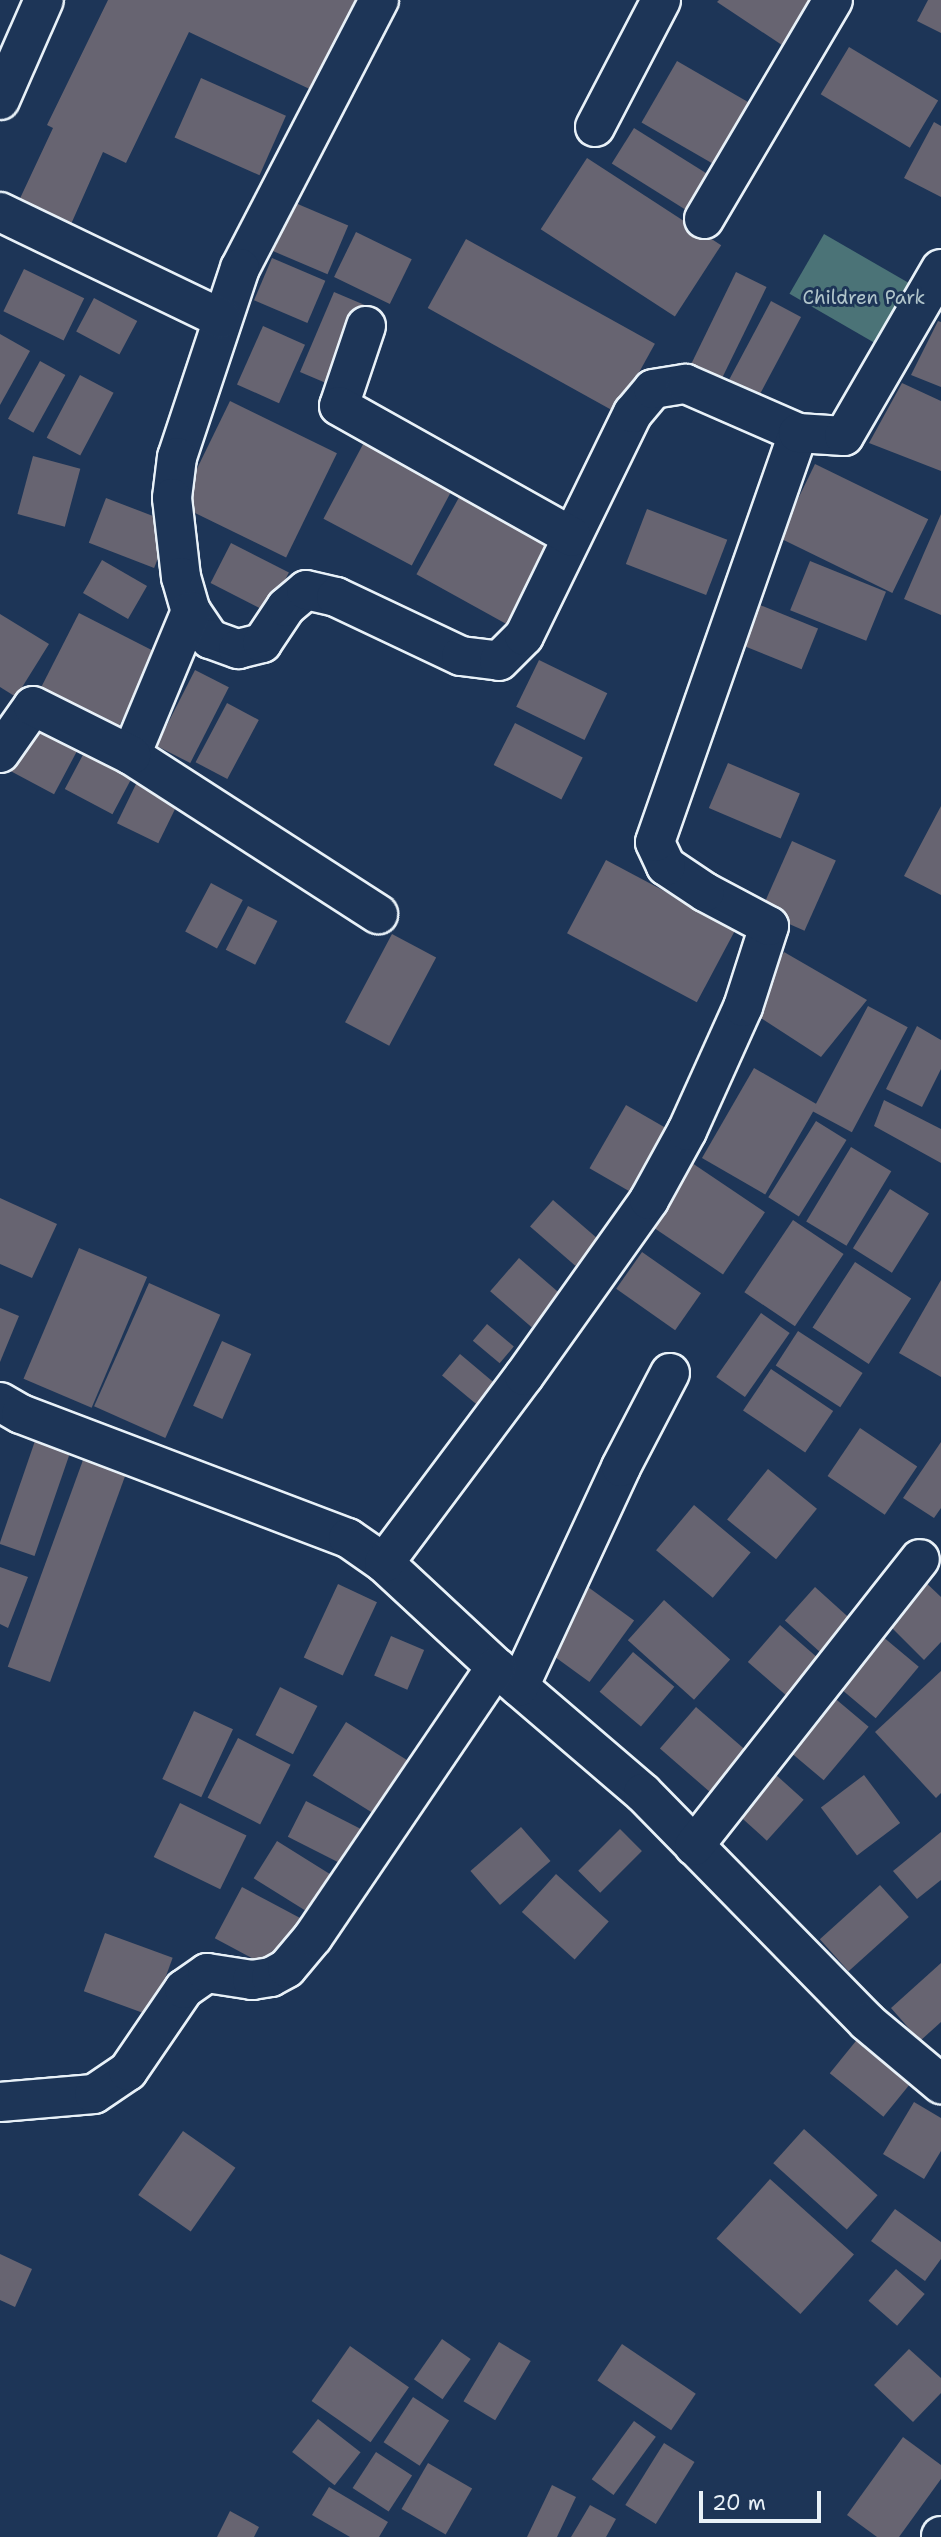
<!DOCTYPE html>
<style>
body{margin:0}
#map{position:relative;width:941px;height:2537px;overflow:hidden;background:#1d3557;font-family:"Shantell Sans",sans-serif}
div>[style]{position:absolute}
[style*='--x']{left:calc(var(--x)*1px);top:calc(var(--y)*1px);width:calc(var(--w)*1px);rotate:calc(var(--a)*1deg)}
.green>*{inset:0;background:#4b7377;transform-origin:0 0}
.building>*{inset:0;background:#676471;transform-origin:0 0}
.roads{filter:drop-shadow(2px 0 #e8f1f8) drop-shadow(-2px 0 #e8f1f8) drop-shadow(0 2px #e8f1f8) drop-shadow(0 -2px #e8f1f8)}
.minor>*{height:38px;margin:-19px;padding:0 19px;transform-origin:19px;border-radius:19px;background:#1d3557}
span{translate:-50% -50%;white-space:nowrap;text-align:center;line-height:1.15;-webkit-text-stroke:6px #1d3557;paint-order:stroke}
.park-label{font-size:19px;color:#b1c5cb}
.scale{position:absolute;left:699px;top:2491px;width:122px;height:32px;box-sizing:border-box;border:4px solid #e8f1f8;border-top:0;padding-left:9px;font-size:21px;line-height:24px;white-space:nowrap;color:#e8f1f8;-webkit-text-stroke:5px #1d3557;paint-order:stroke}
</style>
<div id="map">
<div class="green">
<i style="left:824px;top:234px;width:100px;height:69px;rotate:30deg"></i>
</div>
<div class="building">
<i style="clip-path:polygon(108px 0,362px 0,318px 93px,189px 32px,126px 163px,103px 152px,68px 231px,16px 207px,53px 128px,47px 125px)"></i>
<i style="clip-path:polygon(719px 0,829px 0,794px 53px,717px 2px)"></i>
<i style="clip-path:polygon(928px 0,941px 0,941px 33px,917px 21px)"></i>
<i style="left:849px;top:47px;width:104px;height:55px;rotate:31deg"></i>
<i style="left:677px;top:61px;width:99px;height:71px;rotate:30deg"></i>
<i style="left:201px;top:78px;width:93px;height:65px;rotate:24deg"></i>
<i style="clip-path:polygon(934px 122px,941px 126px,941px 197px,904px 178px)"></i>
<i style="left:634px;top:128px;width:105px;height:42px;rotate:32deg"></i>
<i style="left:587px;top:158px;width:160px;height:85px;rotate:33deg"></i>
<i style="left:293px;top:202px;width:60px;height:53px;rotate:23deg"></i>
<i style="left:356px;top:232px;width:62px;height:50px;rotate:26deg"></i>
<i style="left:466px;top:239px;width:216px;height:79px;rotate:29deg"></i>
<i style="left:272px;top:258px;width:58px;height:46px;rotate:23deg"></i>
<i style="left:24px;top:269px;width:67px;height:47px;rotate:26deg"></i>
<i style="left:736px;top:272px;width:34px;height:102px;rotate:26deg"></i>
<i style="left:334px;top:292px;width:34px;height:87px;rotate:23deg"></i>
<i style="left:94px;top:298px;width:49px;height:38px;rotate:28deg"></i>
<i style="left:771px;top:301px;width:34px;height:89px;rotate:28deg"></i>
<i style="clip-path:polygon(938px 321px,941px 322px,941px 387px,911px 375px)"></i>
<i style="left:263px;top:326px;width:46px;height:64px;rotate:24deg"></i>
<i style="clip-path:polygon(0 334px,30px 351px,0 405px)"></i>
<i style="left:40px;top:361px;width:29px;height:66px;rotate:29deg"></i>
<i style="left:80px;top:375px;width:38px;height:71px;rotate:28deg"></i>
<i style="clip-path:polygon(902px 383px,941px 401px,941px 471px,869px 443px)"></i>
<i style="left:230px;top:401px;width:119px;height:116px;rotate:26deg"></i>
<i style="left:369px;top:433px;width:100px;height:97px;rotate:28deg"></i>
<i style="left:33px;top:456px;width:49px;height:60px;rotate:15deg"></i>
<i style="left:815px;top:464px;width:126px;height:82px;rotate:26deg"></i>
<i style="left:462px;top:492px;width:108px;height:94px;rotate:29deg"></i>
<i style="left:106px;top:498px;width:70px;height:48px;rotate:21deg"></i>
<i style="left:647px;top:509px;width:86px;height:59px;rotate:21deg"></i>
<i style="clip-path:polygon(941px 514px,941px 615px,904px 599px)"></i>
<i style="left:231px;top:543px;width:65px;height:45px;rotate:27deg"></i>
<i style="left:102px;top:560px;width:52px;height:38px;rotate:30deg"></i>
<i style="left:810px;top:561px;width:82px;height:53px;rotate:22deg"></i>
<i style="left:755px;top:603px;width:68px;height:44px;rotate:22deg"></i>
<i style="left:79px;top:613px;width:87px;height:85px;rotate:27deg"></i>
<i style="clip-path:polygon(0 614px,49px 644px,16px 697px,0 687px)"></i>
<i style="left:539px;top:660px;width:76px;height:52px;rotate:26deg"></i>
<i style="left:195px;top:670px;width:38px;height:85px;rotate:27deg"></i>
<i style="left:227px;top:703px;width:36px;height:67px;rotate:28deg"></i>
<i style="left:33px;top:723px;width:52px;height:53px;rotate:28deg"></i>
<i style="left:515px;top:723px;width:76px;height:47px;rotate:27deg"></i>
<i style="left:85px;top:751px;width:54px;height:43px;rotate:28deg"></i>
<i style="left:728px;top:763px;width:78px;height:49px;rotate:23deg"></i>
<i style="left:138px;top:780px;width:46px;height:48px;rotate:26deg"></i>
<i style="clip-path:polygon(941px 806px,941px 895px,904px 876px)"></i>
<i style="left:792px;top:841px;width:48px;height:77px;rotate:24deg"></i>
<i style="left:606px;top:860px;width:147px;height:83px;rotate:28deg"></i>
<i style="left:211px;top:883px;width:36px;height:55px;rotate:28deg"></i>
<i style="left:248px;top:906px;width:33px;height:49px;rotate:27deg"></i>
<i style="left:392px;top:934px;width:50px;height:100px;rotate:28deg"></i>
<i style="clip-path:polygon(784px 952px,867px 1000px,821px 1057px,753px 1013px)"></i>
<i style="left:868px;top:1006px;width:45px;height:119px;rotate:28deg"></i>
<i style="clip-path:polygon(917px 1026px,941px 1040px,941px 1069px,922px 1107px,886px 1089px)"></i>
<i style="left:754px;top:1068px;width:73px;height:104px;rotate:30deg"></i>
<i style="clip-path:polygon(884px 1100px,941px 1129px,941px 1163px,874px 1126px)"></i>
<i style="left:626px;top:1105px;width:48px;height:73px;rotate:30deg"></i>
<i style="left:816px;top:1121px;width:36px;height:90px;rotate:32deg"></i>
<i style="left:851px;top:1147px;width:47px;height:87px;rotate:31deg"></i>
<i style="left:692px;top:1163px;width:88px;height:75px;rotate:34deg"></i>
<i style="left:890px;top:1189px;width:46px;height:70px;rotate:32deg"></i>
<i style="clip-path:polygon(0 1198px,57px 1224px,32px 1278px,0 1264px)"></i>
<i style="left:553px;top:1200px;width:60px;height:35px;rotate:41deg"></i>
<i style="left:793px;top:1220px;width:61px;height:87px;rotate:34deg"></i>
<i style="left:79px;top:1248px;width:74px;height:142px;rotate:23deg"></i>
<i style="left:642px;top:1252px;width:72px;height:45px;rotate:35deg"></i>
<i style="left:519px;top:1258px;width:55px;height:44px;rotate:41deg"></i>
<i style="left:855px;top:1262px;width:67px;height:78px;rotate:33deg"></i>
<i style="clip-path:polygon(941px 1280px,941px 1377px,899px 1353px)"></i>
<i style="left:149px;top:1283px;width:78px;height:135px;rotate:24deg"></i>
<i style="clip-path:polygon(0 1308px,19px 1316px,0 1362px)"></i>
<i style="left:761px;top:1313px;width:35px;height:78px;rotate:35deg"></i>
<i style="left:487px;top:1324px;width:35px;height:22px;rotate:40deg"></i>
<i style="left:798px;top:1331px;width:77px;height:41px;rotate:33deg"></i>
<i style="left:222px;top:1341px;width:32px;height:71px;rotate:24deg"></i>
<i style="left:460px;top:1354px;width:45px;height:28px;rotate:40deg"></i>
<i style="left:771px;top:1369px;width:75px;height:50px;rotate:34deg"></i>
<i style="left:860px;top:1428px;width:69px;height:58px;rotate:34deg"></i>
<i style="left:36px;top:1438px;width:37px;height:112px;rotate:19deg"></i>
<i style="clip-path:polygon(941px 1442px,941px 1508px,934px 1518px,903px 1498px)"></i>
<i style="left:83px;top:1460px;width:45px;height:220px;rotate:20deg"></i>
<i style="left:768px;top:1469px;width:63px;height:65px;rotate:39deg"></i>
<i style="left:694px;top:1505px;width:74px;height:59px;rotate:40deg"></i>
<i style="clip-path:polygon(0 1567px,28px 1577px,8px 1628px,0 1624px)"></i>
<i style="clip-path:polygon(921px 1578px,941px 1597px,941px 1642px,924px 1660px,882px 1618px)"></i>
<i style="left:338px;top:1584px;width:43px;height:81px;rotate:25deg"></i>
<i style="left:588px;top:1587px;width:57px;height:76px;rotate:36deg"></i>
<i style="left:815px;top:1587px;width:57px;height:45px;rotate:42deg"></i>
<i style="left:664px;top:1600px;width:89px;height:54px;rotate:42deg"></i>
<i style="left:780px;top:1625px;width:57px;height:49px;rotate:41deg"></i>
<i style="left:391px;top:1636px;width:36px;height:43px;rotate:23deg"></i>
<i style="left:882px;top:1636px;width:48px;height:67px;rotate:40deg"></i>
<i style="left:633px;top:1652px;width:54px;height:52px;rotate:40deg"></i>
<i style="clip-path:polygon(941px 1671px,941px 1793px,936px 1798px,875px 1732px)"></i>
<i style="left:280px;top:1687px;width:42px;height:54px;rotate:27deg"></i>
<i style="left:825px;top:1690px;width:57px;height:70px;rotate:40deg"></i>
<i style="left:696px;top:1707px;width:69px;height:55px;rotate:41deg"></i>
<i style="left:194px;top:1711px;width:43px;height:75px;rotate:25deg"></i>
<i style="left:346px;top:1722px;width:78px;height:63px;rotate:32deg"></i>
<i style="left:238px;top:1738px;width:59px;height:67px;rotate:27deg"></i>
<i style="left:765px;top:1765px;width:52px;height:55px;rotate:42deg"></i>
<i style="left:864px;top:1775px;width:60px;height:54px;rotate:53deg"></i>
<i style="left:306px;top:1801px;width:66px;height:40px;rotate:27deg"></i>
<i style="left:180px;top:1803px;width:74px;height:60px;rotate:26deg"></i>
<i style="left:521px;top:1827px;width:45px;height:67px;rotate:49deg"></i>
<i style="left:620px;top:1829px;width:31px;height:59px;rotate:45deg"></i>
<i style="clip-path:polygon(941px 1832px,941px 1880px,917px 1899px,893px 1871px)"></i>
<i style="left:277px;top:1841px;width:76px;height:44px;rotate:32deg"></i>
<i style="left:556px;top:1874px;width:71px;height:51px;rotate:42deg"></i>
<i style="left:880px;top:1885px;width:43px;height:81px;rotate:48deg"></i>
<i style="left:242px;top:1887px;width:69px;height:58px;rotate:28deg"></i>
<i style="left:105px;top:1933px;width:72px;height:62px;rotate:20deg"></i>
<i style="clip-path:polygon(941px 1963px,941px 2022px,920px 2041px,891px 2008px)"></i>
<i style="left:860px;top:2036px;width:69px;height:48px;rotate:39deg"></i>
<i style="clip-path:polygon(914px 2102px,941px 2118px,941px 2151px,924px 2179px,883px 2154px)"></i>
<i style="left:804px;top:2129px;width:99px;height:46px;rotate:42deg"></i>
<i style="left:183px;top:2131px;width:64px;height:78px;rotate:35deg"></i>
<i style="left:770px;top:2179px;width:113px;height:80px;rotate:42deg"></i>
<i style="clip-path:polygon(895px 2209px,941px 2242px,941px 2259px,925px 2281px,871px 2241px)"></i>
<i style="clip-path:polygon(0 2254px,32px 2269px,15px 2307px,0 2300px)"></i>
<i style="left:896px;top:2269px;width:38px;height:42px;rotate:41deg"></i>
<i style="left:442px;top:2339px;width:35px;height:49px;rotate:35deg"></i>
<i style="left:499px;top:2342px;width:37px;height:69px;rotate:31deg"></i>
<i style="left:622px;top:2344px;width:89px;height:44px;rotate:34deg"></i>
<i style="left:350px;top:2346px;width:72px;height:67px;rotate:35deg"></i>
<i style="clip-path:polygon(909px 2349px,941px 2378px,941px 2393px,913px 2422px,874px 2385px)"></i>
<i style="left:413px;top:2397px;width:43px;height:54px;rotate:33deg"></i>
<i style="left:318px;top:2419px;width:54px;height:42px;rotate:38deg"></i>
<i style="left:634px;top:2421px;width:27px;height:72px;rotate:36deg"></i>
<i style="clip-path:polygon(903px 2437px,941px 2465px,941px 2479px,899px 2537px,877px 2537px,847px 2515px)"></i>
<i style="left:664px;top:2443px;width:36px;height:73px;rotate:32deg"></i>
<i style="left:376px;top:2452px;width:43px;height:43px;rotate:33deg"></i>
<i style="left:428px;top:2463px;width:51px;height:53px;rotate:30deg"></i>
<i style="clip-path:polygon(552px 2485px,576px 2497px,557px 2537px,527px 2537px)"></i>
<i style="clip-path:polygon(329px 2487px,388px 2522px,379px 2537px,350px 2537px,312px 2515px)"></i>
<i style="clip-path:polygon(590px 2505px,616px 2519px,606px 2537px,571px 2537px)"></i>
<i style="clip-path:polygon(230px 2511px,259px 2527px,254px 2537px,217px 2537px)"></i>
</div>
<div class="roads">
<div class="minor">
<i style="--x:379;--y:0;--w:302;--a:117.4"></i>
<i style="--x:240;--y:268;--w:199;--a:108.4"></i>
<i style="--x:177;--y:457;--w:41;--a:97"></i>
<i style="--x:172;--y:498;--w:80;--a:83.5"></i>
<i style="--x:181;--y:577;--w:35;--a:74"></i>
<i style="--x:191;--y:611;--w:34;--a:56"></i>
<i style="--x:210;--y:639;--w:30;--a:20"></i>
<i style="--x:238;--y:649;--w:25;--a:-14"></i>
<i style="--x:262;--y:643;--w:43;--a:-56.3"></i>
<i style="--x:286;--y:607;--w:26;--a:-40"></i>
<i style="--x:306;--y:590;--w:31;--a:13"></i>
<i style="--x:336;--y:597;--w:138;--a:25.3"></i>
<i style="--x:461;--y:656;--w:38;--a:7"></i>
<i style="--x:499;--y:661;--w:35;--a:-45"></i>
<i style="--x:524;--y:636;--w:248;--a:-64"></i>
<i style="--x:633;--y:413;--w:31;--a:-50"></i>
<i style="--x:653;--y:389;--w:33;--a:-9"></i>
<i style="--x:686;--y:384;--w:122;--a:23.6"></i>
<i style="--x:0;--y:100;--w:109;--a:-66.3"></i>
<i style="--x:595;--y:127;--w:143;--a:-62.5"></i>
<i style="--x:0;--y:212;--w:246;--a:25.7"></i>
<i style="--x:704;--y:219;--w:254;--a:-59.5"></i>
<i style="--x:366;--y:326;--w:84;--a:108.6"></i>
<i style="--x:339;--y:406;--w:267;--a:29.3"></i>
<i style="--x:191;--y:611;--w:156;--a:112.6"></i>
<i style="--x:131;--y:755;--w:294;--a:32.8"></i>
<i style="--x:0;--y:753;--w:57;--a:-54.9"></i>
<i style="--x:33;--y:706;--w:110;--a:26.6"></i>
<i style="--x:0;--y:1402;--w:24;--a:30"></i>
<i style="--x:21;--y:1414;--w:350;--a:20.8"></i>
<i style="--x:348;--y:1538;--w:44;--a:34.8"></i>
<i style="--x:384;--y:1563;--w:153;--a:42.9"></i>
<i style="--x:496;--y:1667;--w:194;--a:40.6"></i>
<i style="--x:643;--y:1793;--w:320;--a:45.6"></i>
<i style="--x:867;--y:2022;--w:97;--a:40"></i>
<i style="--x:384;--y:1563;--w:234;--a:-53.2"></i>
<i style="--x:524;--y:1376;--w:216;--a:-54.6"></i>
<i style="--x:649;--y:1200;--w:79;--a:-61.2"></i>
<i style="--x:687;--y:1131;--w:136;--a:-65.7"></i>
<i style="--x:743;--y:1007;--w:85;--a:-72.2"></i>
<i style="--x:769;--y:926;--w:72;--a:-152"></i>
<i style="--x:705;--y:892;--w:47;--a:-146.3"></i>
<i style="--x:666;--y:866;--w:26;--a:-115"></i>
<i style="--x:655;--y:842;--w:433;--a:-70.7"></i>
<i style="--x:798;--y:433;--w:46;--a:3.7"></i>
<i style="--x:844;--y:436;--w:193;--a:-59.9"></i>
<i style="--x:519;--y:1687;--w:242;--a:-65.1"></i>
<i style="--x:621;--y:1467;--w:106;--a:-62.5"></i>
<i style="--x:694;--y:1846;--w:365;--a:-51.8"></i>
<i style="--x:0;--y:2102;--w:94;--a:-4.9"></i>
<i style="--x:94;--y:2094;--w:41;--a:-34.1"></i>
<i style="--x:128;--y:2071;--w:99;--a:-55.7"></i>
<i style="--x:184;--y:1989;--w:28;--a:-35"></i>
<i style="--x:207;--y:1973;--w:46;--a:8.8"></i>
<i style="--x:252;--y:1980;--w:19;--a:-9"></i>
<i style="--x:271;--y:1977;--w:18;--a:-29"></i>
<i style="--x:287;--y:1968;--w:40;--a:-50"></i>
<i style="--x:313;--y:1937;--w:326;--a:-55.9"></i>
<i style="--x:941;--y:2537;--w:1;--a:-90"></i>
</div>
</div>
<div class="park-label">
<span style="left:864px;top:298px">Children Park</span>
</div>
<div class="scale">20 m</div>
</div>
